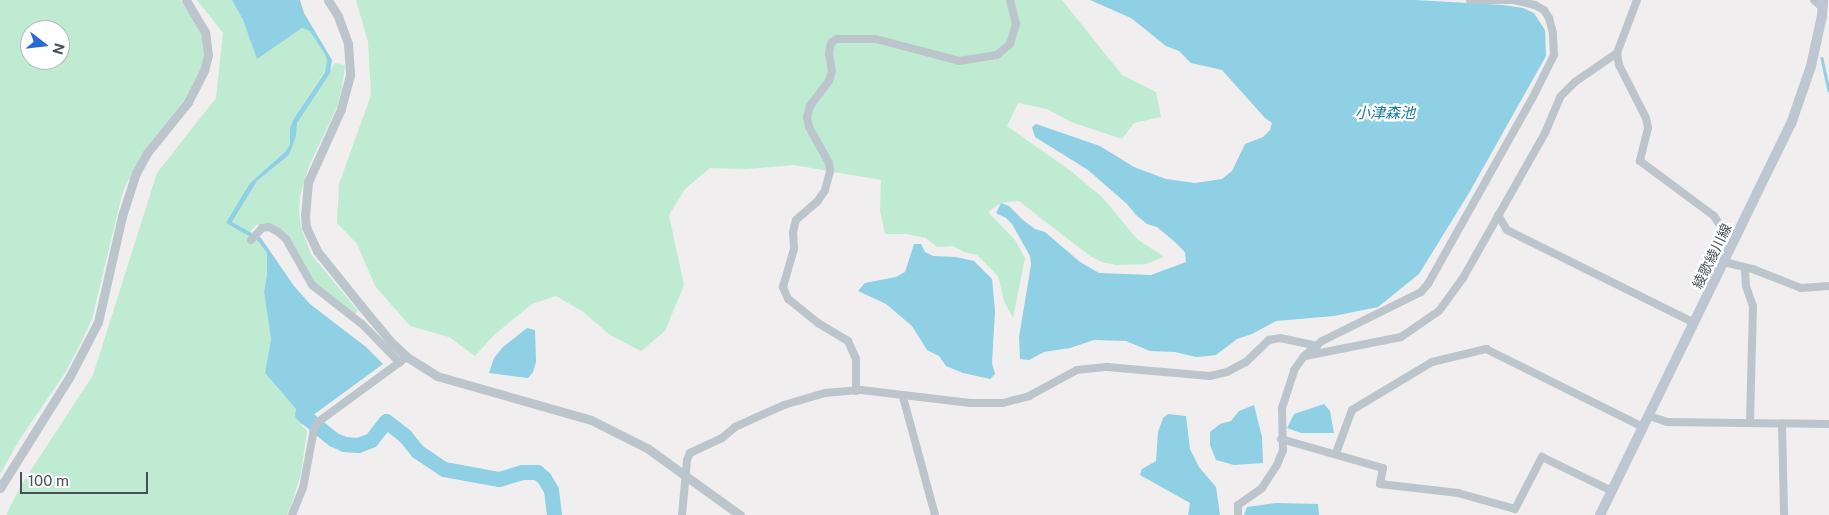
<!DOCTYPE html>
<meta charset="utf-8">
<style>
body{margin:0}
#map{position:relative;width:1829px;height:515px;overflow:hidden;background:#f0eeee;font-family:"Public Sans","Noto Sans JP",sans-serif}
div>[style]{position:absolute}
[style*='--x']{left:calc(var(--x)*1px);top:calc(var(--y)*1px);width:calc(var(--w)*1px);rotate:calc(var(--a)*1deg)}
.green>*{inset:0;background:#bfebd2}
.water>*{inset:0;background:#8fd0e5}
.stream>*{height:2.5px;margin:-1.25px;padding:0 1.25px;transform-origin:1.25px;border-radius:1.25px;background:#8fd0e5}
.river>*{height:15px;margin:-7.5px;padding:0 7.5px;transform-origin:7.5px;border-radius:7.5px;background:#8fd0e5}
.minor>*{height:8px;margin:-4px;padding:0 4px;transform-origin:4px;border-radius:4px;background:#bdc5cc}
.tertiary>*{height:9px;margin:-4.5px;padding:0 4.5px;transform-origin:4.5px;border-radius:4.5px;background:#bdc5cc}
.secondary>*{height:10px;margin:-5px;padding:0 5px;transform-origin:5px;border-radius:5px;background:#bdc6d1}
span{translate:-50% -50%;white-space:nowrap;text-align:center;line-height:1.15;-webkit-text-stroke:4.5px #fff;paint-order:stroke}
.street-label{font-size:14px;color:#47505a}
.water-label{font-size:15px;color:#167d9e;font-style:italic}
.north{position:absolute;left:20px;top:20px;width:50px;height:50px;box-sizing:border-box;background:#fff;border:1px solid #b5b9bd;border-radius:50%;rotate:106deg;font-size:14px;font-weight:700;line-height:20px;text-align:center;color:#47505a}
.north::after{content:'';display:block;margin:auto;width:18px;height:22px;background:#266bd3;clip-path:polygon(50% 0,100% 100%,50% 72%,0 100%)}
.scale{position:absolute;left:20px;top:472px;width:128px;height:22px;box-sizing:border-box;border:2px solid #47505a;border-top:0;padding-left:6px;font-size:15px;line-height:18px;white-space:nowrap;color:#47505a;-webkit-text-stroke:4px #fff;paint-order:stroke}
</style>
<div id="map">
<div class="green">
<i style="clip-path:polygon(evenodd,0 0,180px 0,202px 33px,204px 54px,201px 69px,185px 99px,144px 151px,123px 191px,92px 319px,80px 345px,65px 373px,20px 439px,0 474px,0 0,30px 30px,60px 30px,60px 60px,30px 60px,30px 30px)"></i>
<i style="clip-path:polygon(197px 0,232px 0,243px 20px,257px 58px,302px 28px,310px 31px,326px 56px,328px 66px,293px 120px,290px 128px,290px 144px,286px 151px,250px 183px,227px 223px,258px 241px,267px 253px,267px 275px,264px 292px,271px 339px,265px 373px,296px 409px,301px 424px,307px 431px,301px 474px,291px 506px,287px 515px,6px 515px,20px 487px,93px 375px,157px 173px,216px 98px,223px 33px)"></i>
<i style="clip-path:polygon(356px 0,1062px 0,1122px 75px,1156px 92px,1161px 117px,1134px 123px,1122px 139px,1071px 122px,1047px 109px,1018px 103px,1007px 126px,1072px 172px,1103px 198px,1137px 239px,1164px 257px,1146px 264px,1116px 265px,1102px 262px,1090px 256px,1019px 201px,1001px 203px,988px 212px,1015px 240px,1025px 258px,1013px 318px,1004px 301px,998px 276px,977px 255px,964px 252px,953px 246px,937px 247px,926px 238px,907px 234px,885px 234px,880px 211px,881px 180px,794px 165px,747px 169px,710px 168px,685px 189px,669px 215px,684px 285px,665px 331px,641px 351px,610px 335px,582px 311px,556px 296px,532px 304px,494px 335px,475px 356px,449px 337px,410px 326px,375px 286px,357px 244px,337px 223px,339px 184px,371px 95px,368px 42px)"></i>
<i style="clip-path:polygon(335px 63px,345px 65px,342px 88px,337px 107px,309px 166px,300px 196px,299px 213px,301px 227px,311px 254px,358px 311px,354px 315px,319px 287px,310px 277px,296px 250px,272px 226px,256px 225px,250px 232px,232px 222px,257px 181px,289px 155px,296px 123px)"></i>
</div>
<div class="water">
<i style="clip-path:polygon(232px 0,300px 0,304px 13px,332px 60px,330px 73px,297px 123px,296px 136px,289px 155px,257px 181px,232px 222px,261px 238px,294px 286px,310px 304px,366px 347px,383px 364px,301px 424px,296px 409px,265px 373px,271px 339px,264px 292px,267px 275px,267px 253px,258px 241px,226px 223px,250px 183px,286px 151px,290px 144px,290px 128px,293px 120px,325px 72px,327px 62px,326px 56px,310px 31px,302px 28px,257px 59px,243px 20px)"></i>
<i style="clip-path:polygon(1090px 0,1415px 0,1503px 5px,1523px 8px,1534px 13px,1545px 30px,1546px 56px,1469px 193px,1419px 274px,1378px 307px,1334px 316px,1276px 321px,1252px 334px,1237px 339px,1216px 355px,1207px 356px,1196px 357px,1175px 352px,1150px 351px,1126px 341px,1094px 340px,1070px 348px,1044px 352px,1029px 360px,1020px 359px,1019px 337px,1031px 265px,1030px 256px,1012px 224px,1006px 218px,996px 213px,1001px 203px,1009px 206px,1023px 220px,1035px 229px,1045px 232px,1080px 262px,1099px 273px,1151px 275px,1186px 262px,1185px 252px,1176px 243px,1157px 227px,1147px 224px,1136px 215px,1127px 204px,1088px 170px,1035px 137px,1032px 127px,1036px 124px,1100px 146px,1134px 167px,1166px 179px,1195px 183px,1222px 179px,1232px 171px,1245px 144px,1263px 137px,1270px 130px,1272px 123px,1265px 118px,1222px 70px,1191px 63px,1179px 51px,1166px 46px,1131px 18px)"></i>
<i style="clip-path:polygon(914px 244px,921px 244px,925px 252px,933px 256px,956px 257px,974px 261px,992px 279px,995px 311px,992px 363px,995px 374px,990px 379px,963px 373px,946px 366px,939px 356px,927px 350px,912px 326px,886px 304px,858px 291px,865px 283px,896px 277px,905px 272px)"></i>
<i style="clip-path:polygon(527px 328px,535px 330px,536px 362px,533px 372px,528px 378px,489px 373px,494px 358px,503px 347px)"></i>
<i style="clip-path:polygon(1324px 404px,1330px 411px,1334px 433px,1301px 433px,1287px 428px,1294px 414px)"></i>
<i style="clip-path:polygon(1254px 405px,1262px 437px,1263px 463px,1234px 465px,1216px 460px,1210px 445px,1210px 432px,1220px 424px,1231px 421px,1239px 411px)"></i>
<i style="clip-path:polygon(1168px 414px,1186px 416px,1190px 449px,1199px 467px,1216px 487px,1220px 515px,1188px 515px,1190px 503px,1140px 475px,1142px 469px,1156px 461px,1158px 432px,1163px 418px)"></i>
<i style="clip-path:polygon(1276px 503px,1318px 504px,1319px 515px,1244px 515px,1247px 507px)"></i>
</div>
<div class="stream">
<i style="--x:1822;--y:58;--w:33;--a:78"></i>
</div>
<div class="river">
<i style="--x:302;--y:414;--w:40;--a:39"></i>
<i style="--x:333;--y:439;--w:12;--a:24"></i>
<i style="--x:344;--y:444;--w:14;--a:4"></i>
<i style="--x:358;--y:445;--w:14;--a:-21"></i>
<i style="--x:371;--y:440;--w:24;--a:-52"></i>
<i style="--x:386;--y:421;--w:24;--a:38"></i>
<i style="--x:405;--y:436;--w:19;--a:51"></i>
<i style="--x:417;--y:451;--w:32;--a:34"></i>
<i style="--x:444;--y:469;--w:56;--a:10.3"></i>
<i style="--x:499;--y:479;--w:24;--a:-17"></i>
<i style="--x:522;--y:472;--w:15;--a:0"></i>
<i style="--x:537;--y:472;--w:9;--a:41"></i>
<i style="--x:544;--y:478;--w:14;--a:60"></i>
<i style="--x:551;--y:490;--w:25;--a:83"></i>
</div>
<div class="minor">
<i style="--x:1470;--y:0;--w:43;--a:0"></i>
<i style="--x:1637;--y:0;--w:57;--a:110.7"></i>
<i style="--x:1617;--y:53;--w:12;--a:81"></i>
<i style="--x:1619;--y:65;--w:59;--a:63"></i>
<i style="--x:1646;--y:118;--w:10;--a:79"></i>
<i style="--x:1648;--y:128;--w:34;--a:104"></i>
<i style="--x:1640;--y:161;--w:92;--a:36.6"></i>
<i style="--x:1714;--y:216;--w:20;--a:57"></i>
<i style="--x:1725;--y:233;--w:15;--a:67"></i>
<i style="--x:1814;--y:0;--w:12;--a:42"></i>
<i style="--x:1498;--y:215;--w:17;--a:59"></i>
<i style="--x:1507;--y:230;--w:209;--a:26.4"></i>
<i style="--x:251;--y:240;--w:16;--a:-47"></i>
<i style="--x:262;--y:228;--w:7;--a:-8"></i>
<i style="--x:269;--y:227;--w:10;--a:29"></i>
<i style="--x:278;--y:232;--w:11;--a:41"></i>
<i style="--x:286;--y:239;--w:53;--a:60.5"></i>
<i style="--x:312;--y:285;--w:63;--a:38"></i>
<i style="--x:362;--y:324;--w:54;--a:45.7"></i>
<i style="--x:1724;--y:262;--w:32;--a:14"></i>
<i style="--x:1755;--y:270;--w:49;--a:21.4"></i>
<i style="--x:1801;--y:288;--w:28;--a:-4"></i>
<i style="--x:1745;--y:269;--w:17;--a:87"></i>
<i style="--x:1746;--y:286;--w:21;--a:71"></i>
<i style="--x:1753;--y:306;--w:117;--a:91.5"></i>
<i style="--x:1305;--y:356;--w:98;--a:-11.2"></i>
<i style="--x:1401;--y:337;--w:46;--a:-34.4"></i>
<i style="--x:1439;--y:311;--w:41;--a:-54"></i>
<i style="--x:1463;--y:278;--w:167;--a:-60.5"></i>
<i style="--x:1545;--y:133;--w:39;--a:-67"></i>
<i style="--x:1560;--y:97;--w:21;--a:-45"></i>
<i style="--x:1575;--y:82;--w:51;--a:-34.6"></i>
<i style="--x:856;--y:391;--w:32;--a:-90"></i>
<i style="--x:856;--y:359;--w:20;--a:-114"></i>
<i style="--x:848;--y:341;--w:35;--a:-149"></i>
<i style="--x:818;--y:323;--w:38;--a:-141"></i>
<i style="--x:788;--y:299;--w:13;--a:-113"></i>
<i style="--x:783;--y:287;--w:40;--a:-74"></i>
<i style="--x:794;--y:249;--w:17;--a:-93"></i>
<i style="--x:793;--y:232;--w:12;--a:-76"></i>
<i style="--x:796;--y:220;--w:28;--a:-41"></i>
<i style="--x:817;--y:202;--w:14;--a:-56"></i>
<i style="--x:825;--y:190;--w:20;--a:-75"></i>
<i style="--x:830;--y:171;--w:8;--a:-97"></i>
<i style="--x:829;--y:163;--w:41;--a:-119.1"></i>
<i style="--x:809;--y:127;--w:10;--a:-101"></i>
<i style="--x:807;--y:117;--w:11;--a:-75"></i>
<i style="--x:810;--y:106;--w:31;--a:-53"></i>
<i style="--x:829;--y:81;--w:10;--a:-73"></i>
<i style="--x:832;--y:71;--w:17;--a:-100"></i>
<i style="--x:829;--y:54;--w:7;--a:-82"></i>
<i style="--x:830;--y:47;--w:5;--a:-68"></i>
<i style="--x:832;--y:42;--w:6;--a:-31"></i>
<i style="--x:837;--y:39;--w:39;--a:0"></i>
<i style="--x:876;--y:39;--w:86;--a:14.8"></i>
<i style="--x:959;--y:61;--w:38;--a:-9"></i>
<i style="--x:997;--y:55;--w:17;--a:-40"></i>
<i style="--x:1010;--y:44;--w:21;--a:-73"></i>
<i style="--x:1016;--y:24;--w:25;--a:-104"></i>
<i style="--x:903;--y:397;--w:122;--a:74.8"></i>
<i style="--x:1649;--y:416;--w:19;--a:18"></i>
<i style="--x:1667;--y:422;--w:162;--a:0.7"></i>
<i style="--x:1782;--y:424;--w:91;--a:88.7"></i>
<i style="--x:1281;--y:439;--w:106;--a:15.9"></i>
<i style="--x:1383;--y:468;--w:16;--a:101"></i>
<i style="--x:1380;--y:484;--w:79;--a:6.6"></i>
<i style="--x:1458;--y:493;--w:59;--a:15.7"></i>
<i style="--x:1515;--y:509;--w:59;--a:-62.6"></i>
<i style="--x:1542;--y:457;--w:78;--a:25.9"></i>
<i style="--x:1336;--y:453;--w:46;--a:-69.6"></i>
<i style="--x:1352;--y:410;--w:93;--a:-31"></i>
<i style="--x:1432;--y:362;--w:56;--a:-13.5"></i>
<i style="--x:1486;--y:349;--w:175;--a:26.4"></i>
<i style="--x:292;--y:515;--w:29;--a:-68"></i>
<i style="--x:303;--y:488;--w:60;--a:-79.4"></i>
<i style="--x:314;--y:429;--w:8;--a:-60"></i>
<i style="--x:318;--y:422;--w:107;--a:-36.2"></i>
<i style="--x:682;--y:515;--w:55;--a:-84.8"></i>
<i style="--x:687;--y:460;--w:8;--a:-67"></i>
<i style="--x:690;--y:453;--w:35;--a:-25"></i>
<i style="--x:722;--y:438;--w:17;--a:-40"></i>
<i style="--x:735;--y:427;--w:54;--a:-24.2"></i>
<i style="--x:784;--y:405;--w:43;--a:-16.3"></i>
<i style="--x:825;--y:393;--w:36;--a:-5"></i>
<i style="--x:861;--y:390;--w:110;--a:6.8"></i>
<i style="--x:970;--y:403;--w:33;--a:0"></i>
<i style="--x:1003;--y:403;--w:27;--a:-15"></i>
<i style="--x:1029;--y:396;--w:55;--a:-28.4"></i>
<i style="--x:1077;--y:370;--w:30;--a:-6"></i>
<i style="--x:1107;--y:367;--w:103;--a:5"></i>
<i style="--x:1210;--y:376;--w:17;--a:-13"></i>
<i style="--x:1227;--y:372;--w:21;--a:-28"></i>
<i style="--x:1246;--y:362;--w:32;--a:-44"></i>
<i style="--x:1269;--y:340;--w:11;--a:-10"></i>
<i style="--x:1280;--y:338;--w:38;--a:12"></i>
<i style="--x:1238;--y:515;--w:10;--a:-90"></i>
<i style="--x:1238;--y:505;--w:29;--a:-35"></i>
<i style="--x:1262;--y:488;--w:27;--a:-57"></i>
<i style="--x:1277;--y:465;--w:16;--a:-68"></i>
<i style="--x:1283;--y:450;--w:42;--a:-91.4"></i>
<i style="--x:1282;--y:408;--w:40;--a:-72"></i>
<i style="--x:1294;--y:370;--w:17;--a:-54"></i>
<i style="--x:1304;--y:356;--w:23;--a:-40"></i>
<i style="--x:1322;--y:341;--w:110;--a:-26.3"></i>
<i style="--x:1421;--y:292;--w:11;--a:-49"></i>
<i style="--x:1428;--y:284;--w:214;--a:-60.7"></i>
<i style="--x:1533;--y:97;--w:47;--a:-63.4"></i>
<i style="--x:1554;--y:55;--w:22;--a:-93"></i>
<i style="--x:1553;--y:33;--w:16;--a:-105"></i>
<i style="--x:1549;--y:18;--w:9;--a:-122"></i>
<i style="--x:1544;--y:10;--w:10;--a:-151"></i>
<i style="--x:1535;--y:5;--w:22;--a:-167"></i>
</div>
<div class="tertiary">
<i style="--x:328;--y:0;--w:19;--a:58"></i>
<i style="--x:338;--y:16;--w:30;--a:70"></i>
<i style="--x:348;--y:44;--w:31;--a:86"></i>
<i style="--x:350;--y:75;--w:35;--a:105"></i>
<i style="--x:341;--y:109;--w:80;--a:114.3"></i>
<i style="--x:308;--y:182;--w:32;--a:95"></i>
<i style="--x:305;--y:214;--w:13;--a:86"></i>
<i style="--x:306;--y:227;--w:26;--a:65"></i>
<i style="--x:317;--y:251;--w:72;--a:51.2"></i>
<i style="--x:362;--y:307;--w:45;--a:50.4"></i>
<i style="--x:391;--y:342;--w:22;--a:43"></i>
<i style="--x:407;--y:357;--w:36;--a:32"></i>
<i style="--x:437;--y:376;--w:160;--a:15.9"></i>
<i style="--x:591;--y:420;--w:63;--a:26.6"></i>
<i style="--x:647;--y:448;--w:115;--a:35.8"></i>
<i style="--x:0;--y:488;--w:132;--a:-58"></i>
<i style="--x:70;--y:376;--w:61;--a:-62.6"></i>
<i style="--x:98;--y:322;--w:109;--a:-77.2"></i>
<i style="--x:122;--y:216;--w:45;--a:-72"></i>
<i style="--x:136;--y:173;--w:23;--a:-61"></i>
<i style="--x:147;--y:153;--w:65;--a:-51.2"></i>
<i style="--x:188;--y:102;--w:35;--a:-63"></i>
<i style="--x:204;--y:71;--w:16;--a:-76"></i>
<i style="--x:208;--y:55;--w:23;--a:-97"></i>
<i style="--x:205;--y:32;--w:37;--a:-121"></i>
</div>
<div class="secondary">
<i style="--x:1600;--y:515;--w:435;--a:-64"></i>
<i style="--x:1791;--y:124;--w:61;--a:-71"></i>
<i style="--x:1811;--y:66;--w:51;--a:-77.6"></i>
<i style="--x:1822;--y:16;--w:16;--a:-86"></i>
</div>
<div class="street-label">
<span style="left:1712px;top:256px;rotate:-64deg">綾歌綾川線</span>
</div>
<div class="water-label">
<span style="left:1385px;top:113px">小津森池</span>
</div>
<div class="north">N</div>
<div class="scale">100 m</div>
</div>
